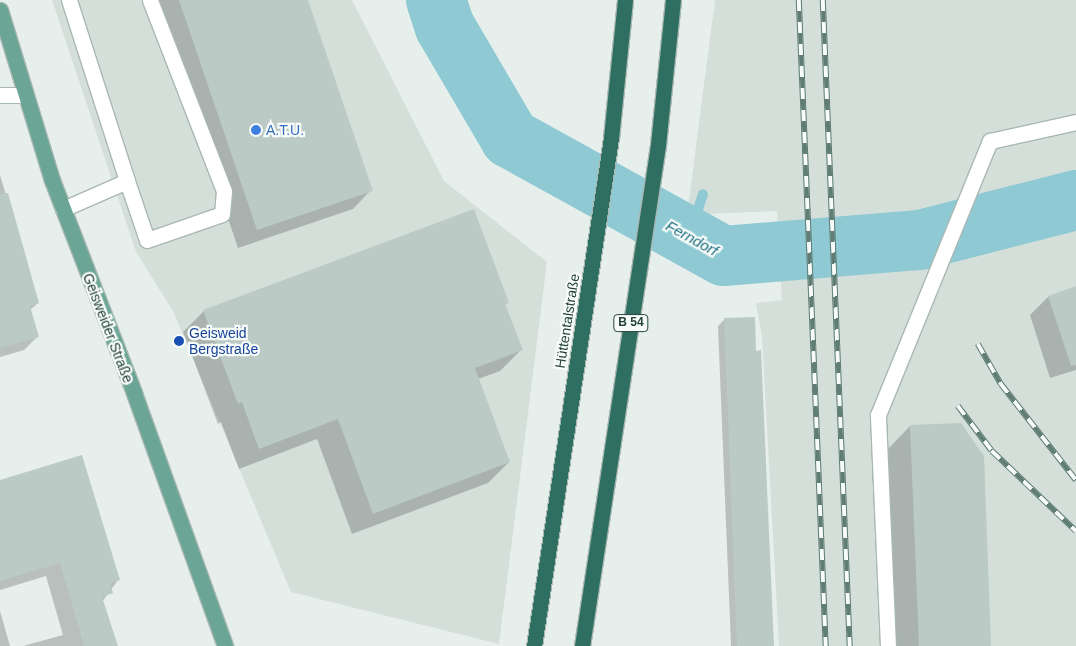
<!DOCTYPE html>
<meta charset="utf-8">
<style>
body{margin:0}
#map{position:relative;width:1076px;height:646px;overflow:hidden;background:#e6efeb;font-family:Arial,sans-serif}
div>[style]{position:absolute}
[style*='--x']{left:calc(var(--x)*1px);top:calc(var(--y)*1px);width:calc(var(--w)*1px);rotate:calc(var(--a)*1deg)}
.built>*{inset:0;background:#d4dfda}
.shadow>*{inset:0;background:#0003}
.stream>*{height:10px;margin:-5px;padding:0 5px;transform-origin:5px;border-radius:5px;background:#8ec9d4}
.river>*{height:60px;margin:-30px;padding:0 30px;transform-origin:30px;border-radius:30px;background:#8ec9d4}
.building>*{inset:0;background:#bbcac4}
.roads{filter:drop-shadow(1px 0 #a8b8b2) drop-shadow(-1px 0 #a8b8b2) drop-shadow(0 1px #a8b8b2) drop-shadow(0 -1px #a8b8b2)}
.minor>*{height:15px;margin:-7.5px;padding:0 7.5px;transform-origin:7.5px;border-radius:7.5px;background:#fff}
.major>*{height:15px;margin:-7.5px;padding:0 7.5px;transform-origin:7.5px;border-radius:7.5px;background:#6aa596}
.highway>*{height:15px;margin:-7.5px;padding:0 7.5px;transform-origin:7.5px;border-radius:7.5px;background:#2f6f62}
.rail>*{height:5.5px;margin-top:-2.75px;transform-origin:0;background:repeating-linear-gradient(90deg,#f7fbf9 0 11px,#5f7d75 0 22px);box-sizing:border-box;border-block:1px solid #5f7d75}
.dots>*{width:14px;height:14px;translate:-50% -50%;box-sizing:border-box;border:2px solid #f7fbf9;border-radius:50%}
span{translate:-50% -50%;white-space:nowrap;text-align:center;line-height:1.15;-webkit-text-stroke:4.5px #f7fbf9;paint-order:stroke}
.shield-label span{padding:1px 4px;background:#f7fbf9;border:1px solid;border-radius:4px;-webkit-text-stroke-width:0}
.shield-label{font-size:12px;color:#24423a;font-weight:700}
.shop-label{font-size:14px;color:#366cbe}
.left{translate:0 -50%;text-align:left}
.street-label{font-size:14px;color:#24423a}
.transit-label{font-size:14px;color:#164399}
.water-label{font-size:15px;color:#1c6f80;font-style:italic}
</style>
<div id="map">
<div class="built">
<i style="clip-path:polygon(52px 0,352px 0,444px 181px,547px 262px,499px 644px,291px 592px,173px 311px,136px 252px)"></i>
<i style="clip-path:polygon(715px 0,1076px 0,1076px 646px,779px 646px,762px 336px,756px 303px,782px 300px,777px 211px,687px 215px)"></i>
</div>
<div class="shadow">
<i style="clip-path:polygon(154px 0,307px 0,371px 190px,353px 209px,238px 248px)"></i>
<i style="clip-path:polygon(0 175px,38px 303px,30px 310px,38px 336px,24px 350px,0 357px)"></i>
<i style="clip-path:polygon(1076px 288px,1076px 370px,1050px 378px,1030px 315px,1048px 297px)"></i>
<i style="clip-path:polygon(508px 302px,504px 306px,521px 350px,500px 371px,478px 379px,509px 462px,488px 483px,352px 534px,317px 439px,239px 469px,221px 422px,218px 424px,183px 332px,204px 311px)"></i>
<i style="clip-path:polygon(725px 319px,772px 646px,731px 646px,718px 326px)"></i>
<i style="clip-path:polygon(910px 426px,990px 646px,895px 646px,888px 449px)"></i>
<i style="clip-path:polygon(0 481px,118px 580px,102px 602px,117px 646px,23px 646px,63px 635px,46px 576px,0 590px)"></i>
<i style="clip-path:polygon(0 611px,10px 646px,0 646px)"></i>
</div>
<div class="stream">
<i style="--x:689;--y:237;--w:45;--a:-72"></i>
</div>
<div class="river">
<i style="--x:436;--y:0;--w:28;--a:72"></i>
<i style="--x:445;--y:27;--w:129;--a:59.6"></i>
<i style="--x:510;--y:138;--w:244;--a:28.9"></i>
<i style="--x:724;--y:256;--w:197;--a:-4.7"></i>
<i style="--x:920;--y:240;--w:161;--a:-14.4"></i>
</div>
<div class="building">
<i style="clip-path:polygon(179px 0,308px 0,373px 191px,257px 230px)"></i>
<i style="clip-path:polygon(8px 193px,39px 303px,30px 306px,39px 337px,0 348px,0 194px)"></i>
<i style="clip-path:polygon(474px 209px,509px 303px,505px 304px,523px 350px,475px 368px,510px 462px,373px 514px,338px 419px,259px 449px,242px 402px,238px 404px,203px 310px)"></i>
<i style="clip-path:polygon(1076px 286px,1076px 365px,1071px 366px,1048px 296px)"></i>
<i style="clip-path:polygon(755px 317px,756px 351px,761px 350px,774px 646px,737px 646px,724px 318px)"></i>
<i style="clip-path:polygon(961px 423px,984px 456px,991px 646px,919px 646px,910px 425px)"></i>
<i style="clip-path:polygon(82px 455px,120px 580px,110px 583px,113px 593px,102px 597px,118px 646px,84px 646px,60px 563px,0 581px,0 480px)"></i>
</div>
<div class="roads">
<div class="minor">
<i style="--x:69;--y:0;--w:190;--a:72.2"></i>
<i style="--x:0;--y:95;--w:25;--a:0"></i>
<i style="--x:63;--y:209;--w:70;--a:-23.6"></i>
<i style="--x:127;--y:181;--w:62;--a:71.3"></i>
<i style="--x:147;--y:240;--w:79;--a:-19.1"></i>
<i style="--x:222;--y:214;--w:23;--a:-85"></i>
<i style="--x:224;--y:191;--w:205;--a:-111.2"></i>
<i style="--x:888;--y:646;--w:231;--a:-92.5"></i>
<i style="--x:878;--y:415;--w:296;--a:-67.8"></i>
<i style="--x:990;--y:141;--w:88;--a:-12.5"></i>
</div>
<div class="major">
<i style="--x:0;--y:10;--w:178;--a:73"></i>
<i style="--x:52;--y:180;--w:228;--a:68.9"></i>
<i style="--x:134;--y:393;--w:269;--a:70.2"></i>
</div>
<div class="highway">
<i style="--x:534;--y:646;--w:514;--a:-81.38"></i>
<i style="--x:611;--y:138;--w:139;--a:-84.2"></i>
<i style="--x:582;--y:646;--w:507;--a:-81.37"></i>
<i style="--x:658;--y:145;--w:146;--a:-84.1"></i>
</div>
</div>
<div class="rail">
<i style="--x:799;--y:0;--w:647;--a:87.61"></i>
<i style="--x:823;--y:0;--w:647;--a:87.61"></i>
<i style="--x:978;--y:344;--w:46;--a:60.1"></i>
<i style="--x:1001;--y:384;--w:122;--a:52"></i>
<i style="--x:958;--y:406;--w:56;--a:52.9"></i>
<i style="--x:992;--y:451;--w:116;--a:43.6"></i>
</div>
<div class="dots">
<i style="left:256px;top:130px;background:#3f7fe0"></i>
<i style="left:179px;top:341px;background:#1a4fb4"></i>
</div>
<div class="shield-label">
<span style="left:631px;top:323px">B 54</span>
</div>
<div class="shop-label">
<span class="left" style="left:266px;top:130px">A.T.U.</span>
</div>
<div class="street-label">
<span style="left:567px;top:321px;rotate:-81deg">Hüttentalstraße</span>
<span style="left:108px;top:328px;rotate:69deg">Geisweider Straße</span>
</div>
<div class="transit-label">
<span class="left" style="left:189px;top:341px">Geisweid<br>Bergstraße</span>
</div>
<div class="water-label">
<span style="left:692px;top:238px;rotate:29deg">Ferndorf</span>
</div>
</div>
